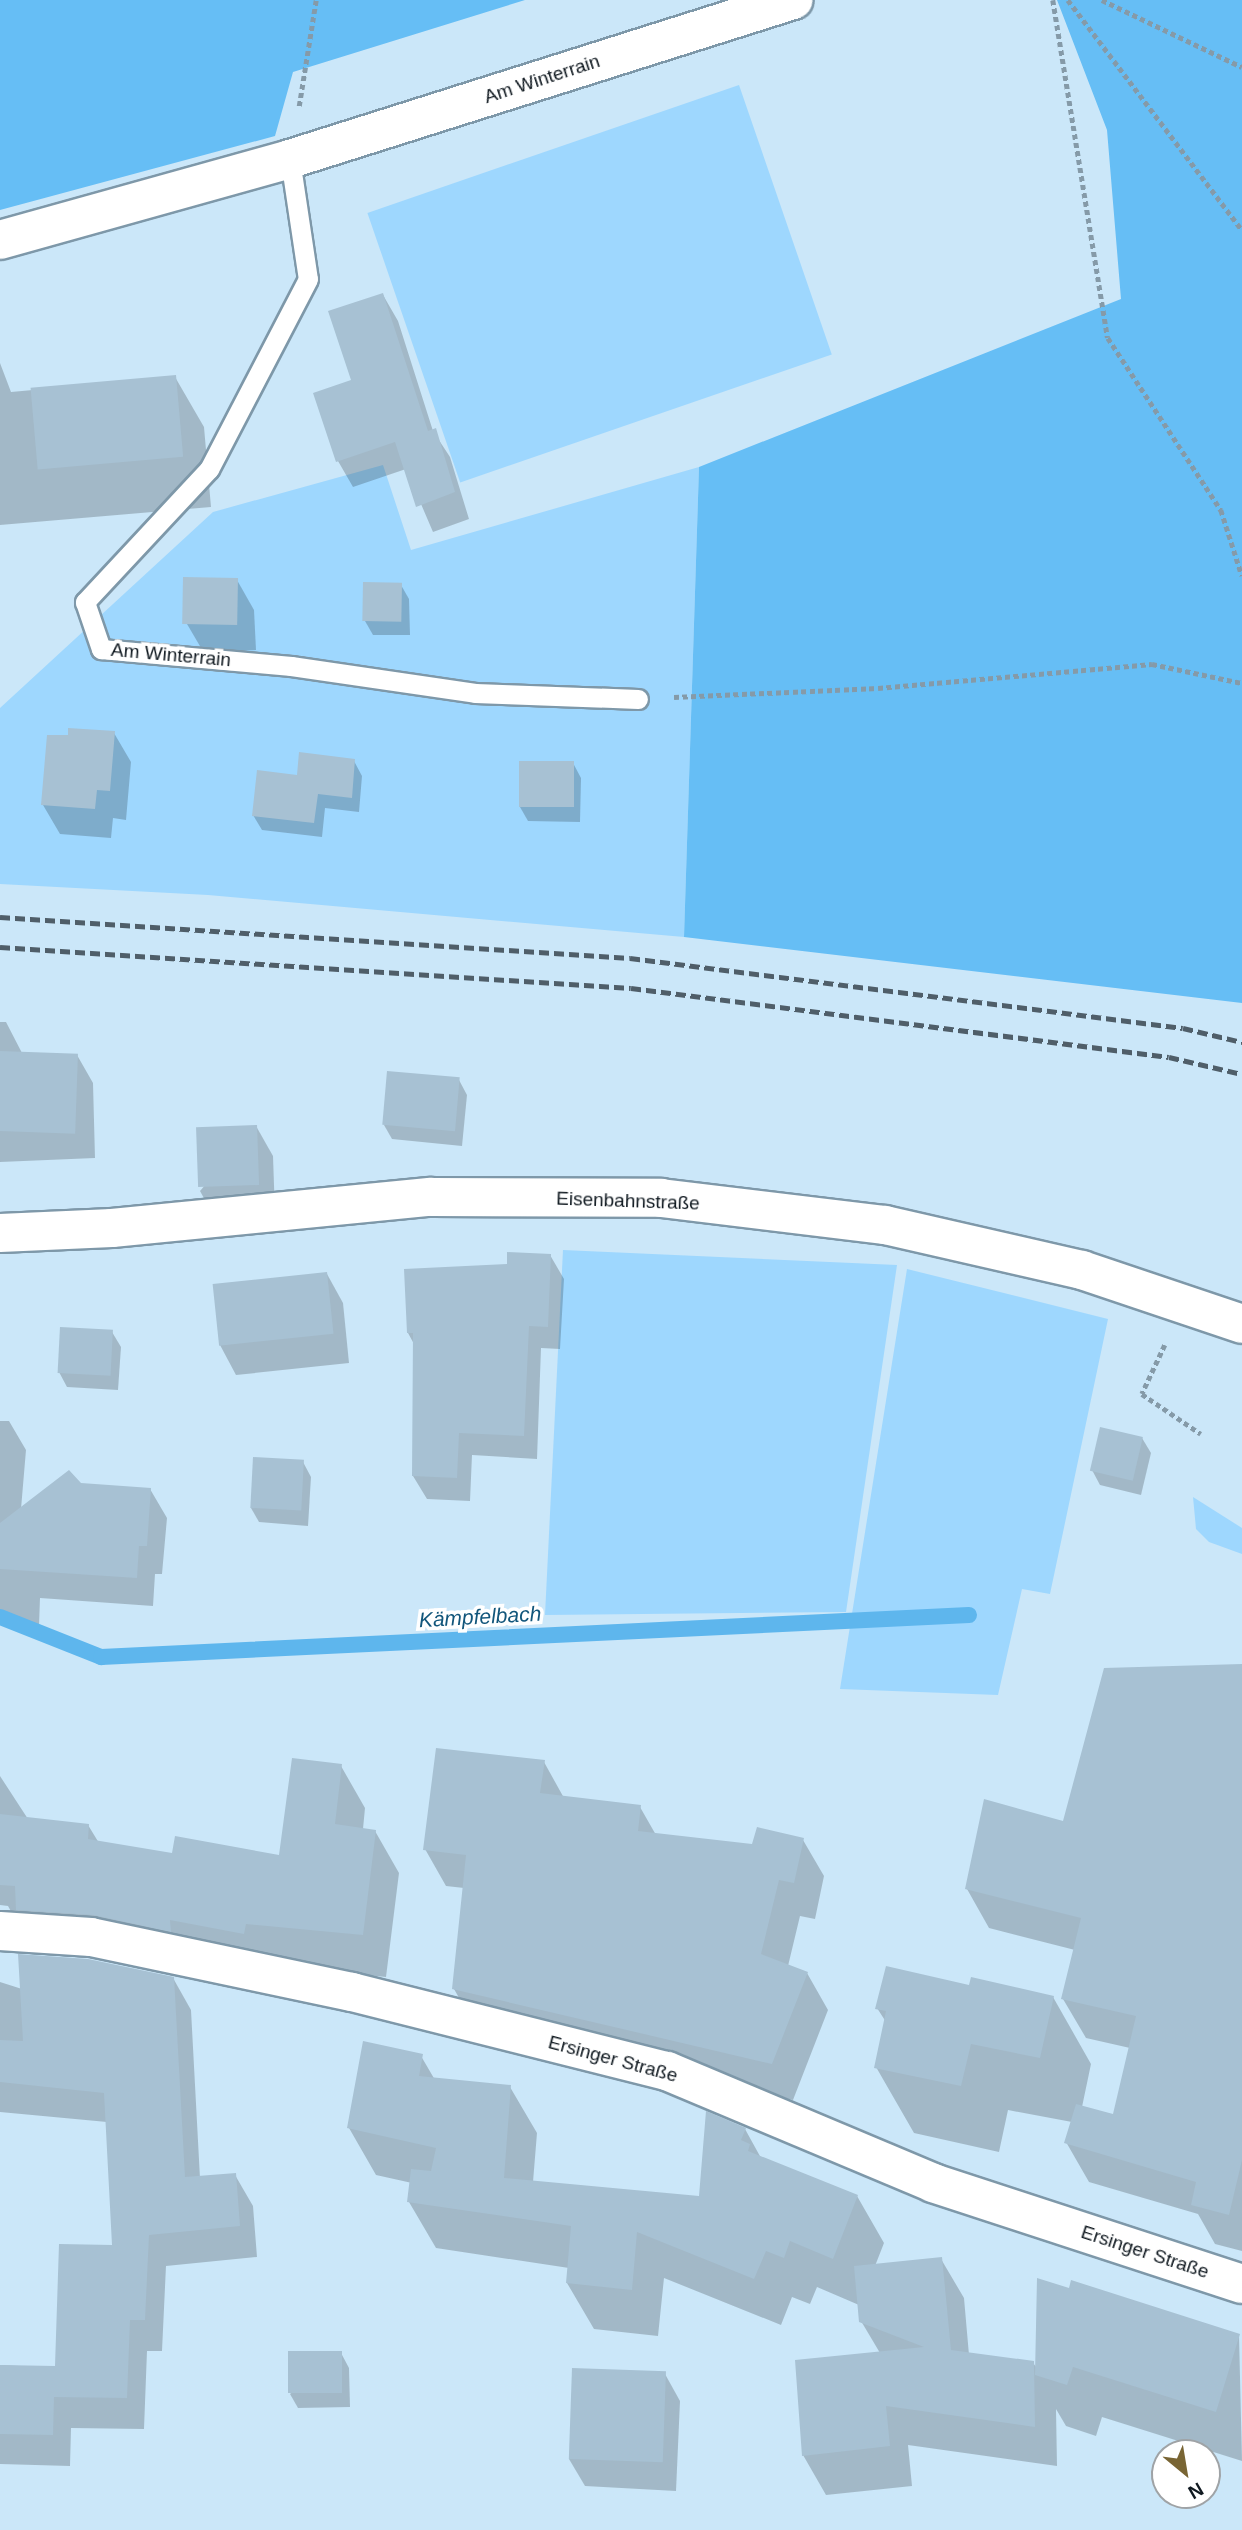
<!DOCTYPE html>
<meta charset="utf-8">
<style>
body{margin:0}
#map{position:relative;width:1242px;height:2530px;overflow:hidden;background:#cbe7f9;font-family:Helvetica,sans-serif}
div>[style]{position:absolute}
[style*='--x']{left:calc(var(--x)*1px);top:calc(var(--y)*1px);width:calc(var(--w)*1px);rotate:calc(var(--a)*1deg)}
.green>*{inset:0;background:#9ed7fe;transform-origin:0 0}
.forest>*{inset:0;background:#66bef5}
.shadow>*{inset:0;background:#0003}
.stream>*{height:16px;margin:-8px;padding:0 8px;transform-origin:8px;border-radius:8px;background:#5eb6ed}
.building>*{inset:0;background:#a7c1d3;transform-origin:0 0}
.path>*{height:4.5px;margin-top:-2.25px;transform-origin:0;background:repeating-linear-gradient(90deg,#859aa8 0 5px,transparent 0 8.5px)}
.roads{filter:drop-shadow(2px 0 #7e98a9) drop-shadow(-2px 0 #7e98a9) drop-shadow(0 2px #7e98a9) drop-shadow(0 -2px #7e98a9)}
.lane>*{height:19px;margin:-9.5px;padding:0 9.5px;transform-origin:9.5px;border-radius:9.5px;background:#fff}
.street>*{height:38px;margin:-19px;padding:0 19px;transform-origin:19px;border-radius:19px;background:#fff}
.secondary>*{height:38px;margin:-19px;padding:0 19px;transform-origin:19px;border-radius:19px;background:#fff}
.rail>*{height:5px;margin-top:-2.5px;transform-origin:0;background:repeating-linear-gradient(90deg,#4f5e69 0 10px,transparent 0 15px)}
span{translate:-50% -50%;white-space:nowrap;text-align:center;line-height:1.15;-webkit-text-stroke:7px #fff;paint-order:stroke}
.street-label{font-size:19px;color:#101920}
.water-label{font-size:21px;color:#12567b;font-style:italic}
.north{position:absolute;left:1151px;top:2439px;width:70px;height:70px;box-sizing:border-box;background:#fff;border:2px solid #9fa3a6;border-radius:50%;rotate:150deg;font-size:19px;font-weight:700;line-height:28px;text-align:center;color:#101920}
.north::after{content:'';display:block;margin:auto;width:24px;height:32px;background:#796534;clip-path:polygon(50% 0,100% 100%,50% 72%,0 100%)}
</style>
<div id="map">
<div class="green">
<i style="left:739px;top:85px;width:285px;height:393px;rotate:71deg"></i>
<i style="clip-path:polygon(383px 465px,411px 550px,699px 467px,684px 937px,208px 895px,0 884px,0 708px,213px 512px)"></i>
<i style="clip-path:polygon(563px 1250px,897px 1265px,846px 1612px,545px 1615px)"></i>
<i style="clip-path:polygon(907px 1269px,1108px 1319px,1050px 1594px,1022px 1589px,998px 1695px,840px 1689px)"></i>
<i style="clip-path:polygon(1193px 1497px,1242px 1528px,1242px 1554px,1209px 1542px,1196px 1529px)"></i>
</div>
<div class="forest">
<i style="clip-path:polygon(0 0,525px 0,293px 72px,275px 136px,0 210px)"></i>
<i style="clip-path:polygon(1057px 0,1242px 0,1242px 1003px,684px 937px,699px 467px,1121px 299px,1107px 130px)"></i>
</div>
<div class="shadow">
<i style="clip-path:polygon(383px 295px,398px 321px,433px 431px,450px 457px,469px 519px,433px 532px,406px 469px,353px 487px,338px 461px,353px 381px)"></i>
<i style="clip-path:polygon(0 363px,11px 392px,175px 377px,204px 427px,211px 507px,0 525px)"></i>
<i style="clip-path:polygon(185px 579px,237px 580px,254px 610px,256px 650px,204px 653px,187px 624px)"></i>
<i style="clip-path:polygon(401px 585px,409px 599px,410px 635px,373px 635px,365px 621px)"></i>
<i style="clip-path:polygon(114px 733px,131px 762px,126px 820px,113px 818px,111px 838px,60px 834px,43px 805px)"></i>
<i style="clip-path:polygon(354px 761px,362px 776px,359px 812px,325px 808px,322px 837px,262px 830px,253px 815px,299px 777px)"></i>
<i style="clip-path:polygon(573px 763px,581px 778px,580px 822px,528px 821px,520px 807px)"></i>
<i style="clip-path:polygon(0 1022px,6px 1022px,22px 1053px,77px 1055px,93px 1083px,95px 1158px,0 1162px)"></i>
<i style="clip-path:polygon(459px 1080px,467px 1095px,462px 1146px,392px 1139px,384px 1125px)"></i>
<i style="clip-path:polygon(256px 1126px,273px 1156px,275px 1214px,216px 1220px,200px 1191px)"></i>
<i style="clip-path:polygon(550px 1255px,564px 1279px,560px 1349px,541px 1348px,537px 1459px,472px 1455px,470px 1501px,427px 1499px,413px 1476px,414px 1344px,408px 1333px,508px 1265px)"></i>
<i style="clip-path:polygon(327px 1274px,343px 1303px,349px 1363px,236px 1375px,220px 1345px)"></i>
<i style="clip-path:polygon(112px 1332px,121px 1347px,118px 1390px,67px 1387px,59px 1372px)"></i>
<i style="clip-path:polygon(0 1421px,9px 1421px,26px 1450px,21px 1509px,80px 1484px,150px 1489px,167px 1518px,162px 1574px,155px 1574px,153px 1606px,40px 1598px,39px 1626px,0 1614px)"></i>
<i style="clip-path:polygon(1142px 1438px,1151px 1453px,1141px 1495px,1100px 1485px,1092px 1470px)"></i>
<i style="clip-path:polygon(303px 1462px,311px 1477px,308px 1526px,259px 1522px,251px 1508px)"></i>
<i style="clip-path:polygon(1242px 1665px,1242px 2251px,1215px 2244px,1198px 2214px,1089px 2182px,1066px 2142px,1072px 2122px,1008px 2110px,999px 2152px,914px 2133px,876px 2067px,886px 2022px,877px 2008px,970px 1987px,1053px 1997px,1091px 2064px,1082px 2107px,1115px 2116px,1130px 2048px,1086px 2038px,1063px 1999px,1075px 1950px,989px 1928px,967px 1889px,1064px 1823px)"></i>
<i style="clip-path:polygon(544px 1762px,564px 1798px,640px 1807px,656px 1835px,754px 1846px,803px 1840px,824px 1876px,815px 1919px,800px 1916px,788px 1966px,807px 1973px,828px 2010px,793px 2100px,475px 2026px,454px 1989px,464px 1888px,446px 1886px,425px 1849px)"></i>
<i style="clip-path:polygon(341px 1766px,365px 1808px,363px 1829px,375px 1831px,399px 1873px,386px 1977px,269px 1965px,19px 1926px,8px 1906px,0 1905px,0 1776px,28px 1819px,88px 1825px,99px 1843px,173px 1855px,280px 1857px)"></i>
<i style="clip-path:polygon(173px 1978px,191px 2010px,200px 2178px,235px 2175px,253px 2206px,257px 2257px,166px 2266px,162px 2351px,147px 2351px,144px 2429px,71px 2428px,70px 2466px,0 2464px,0 2365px,57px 2368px,114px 2247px,107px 2122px,0 2112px,0 1982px,22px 1989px)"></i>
<i style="clip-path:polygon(421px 2056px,435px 2080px,510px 2087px,537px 2133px,533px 2182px,700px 2198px,745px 2129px,761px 2158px,857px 2196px,884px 2243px,875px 2266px,941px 2259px,964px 2298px,969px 2355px,1033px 2363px,1037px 2368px,1239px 2335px,1242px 2461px,1102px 2417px,1096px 2436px,1066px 2426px,1056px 2409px,1057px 2466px,908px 2445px,912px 2486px,826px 2495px,803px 2455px,880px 2353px,861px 2321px,859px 2305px,817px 2287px,810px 2304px,792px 2297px,781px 2325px,664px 2278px,658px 2336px,594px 2329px,567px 2283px,569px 2268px,436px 2248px,409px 2202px,412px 2183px,376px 2175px,349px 2128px)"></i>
<i style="clip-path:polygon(341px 2353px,349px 2368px,350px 2407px,298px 2408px,290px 2394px)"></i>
<i style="clip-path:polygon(665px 2374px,680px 2401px,676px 2491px,585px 2486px,569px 2459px)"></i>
</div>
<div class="stream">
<i style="--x:0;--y:1617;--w:109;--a:21.6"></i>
<i style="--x:101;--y:1657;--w:869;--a:-2.77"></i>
</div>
<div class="building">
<i style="clip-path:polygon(383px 293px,428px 431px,436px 428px,455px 492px,416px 507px,395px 442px,336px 462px,313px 393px,351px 380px,328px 311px)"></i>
<i style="left:176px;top:375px;width:82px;height:146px;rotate:85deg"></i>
<i style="left:183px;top:577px;width:55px;height:47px;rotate:1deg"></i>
<i style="left:363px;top:582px;width:39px;height:39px;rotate:1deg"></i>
<i style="clip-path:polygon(68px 728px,115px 731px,110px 791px,97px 790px,95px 809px,41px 805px,47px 735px,68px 735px)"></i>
<i style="clip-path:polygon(299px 752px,355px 759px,352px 798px,318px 794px,314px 823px,252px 816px,257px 770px,297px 775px)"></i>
<i style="left:519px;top:761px;width:55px;height:46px"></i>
<i style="left:0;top:1051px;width:78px;height:80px;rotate:2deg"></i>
<i style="left:387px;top:1071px;width:73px;height:54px;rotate:5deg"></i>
<i style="left:257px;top:1125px;width:60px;height:61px;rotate:88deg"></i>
<i style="clip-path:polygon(507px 1252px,551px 1254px,548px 1327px,529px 1326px,524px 1436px,459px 1433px,457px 1478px,412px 1476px,413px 1333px,407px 1333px,404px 1269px,507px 1264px)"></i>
<i style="left:327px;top:1272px;width:62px;height:115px;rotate:84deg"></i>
<i style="left:60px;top:1327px;width:53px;height:46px;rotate:3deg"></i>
<i style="left:1100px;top:1427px;width:44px;height:45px;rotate:13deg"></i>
<i style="left:253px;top:1457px;width:51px;height:51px;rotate:3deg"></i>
<i style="clip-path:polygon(69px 1470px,81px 1483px,151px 1488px,147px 1546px,139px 1546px,137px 1578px,0 1569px,0 1523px)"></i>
<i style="clip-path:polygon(1242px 1664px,1242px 2160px,1229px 2215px,1191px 2205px,1196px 2182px,1064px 2143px,1076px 2104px,1113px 2114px,1136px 2016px,1061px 1999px,1081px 1918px,965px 1889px,984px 1799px,1063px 1821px,1104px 1668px)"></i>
<i style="clip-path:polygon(436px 1748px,545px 1760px,540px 1793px,641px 1805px,638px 1831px,752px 1844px,757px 1827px,804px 1838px,794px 1883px,779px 1880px,761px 1954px,808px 1972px,772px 2064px,452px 1989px,466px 1855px,423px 1850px)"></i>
<i style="clip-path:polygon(292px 1758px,342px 1764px,335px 1824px,376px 1830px,363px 1935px,246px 1924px,244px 1934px,170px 1920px,171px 1932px,93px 1915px,16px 1910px,15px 1886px,0 1885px,0 1814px,89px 1824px,88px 1839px,172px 1853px,175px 1836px,279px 1855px)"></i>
<i style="clip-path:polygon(18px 1954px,88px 1959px,174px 1977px,185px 2177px,236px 2173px,240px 2226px,149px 2235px,145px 2320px,130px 2320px,127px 2398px,54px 2397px,53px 2435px,0 2434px,0 2365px,55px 2366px,59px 2244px,112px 2245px,104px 2093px,0 2082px,0 2040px,23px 2041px)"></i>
<i style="clip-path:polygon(886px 1966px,969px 1985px,971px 1977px,1054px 1996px,1040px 2058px,971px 2044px,961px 2086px,874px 2068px,886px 2011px,875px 2009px)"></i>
<i style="clip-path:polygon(363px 2041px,423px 2054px,419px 2076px,511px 2085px,504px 2178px,699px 2196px,706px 2111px,746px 2128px,741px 2140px,750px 2144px,748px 2151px,858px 2195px,833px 2259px,790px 2241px,784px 2258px,766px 2251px,754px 2279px,637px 2232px,632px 2290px,566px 2283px,571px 2226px,407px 2202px,411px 2169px,431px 2171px,436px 2148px,347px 2128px)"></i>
<i style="clip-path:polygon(942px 2257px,951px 2350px,1034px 2361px,1035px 2427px,886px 2406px,890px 2446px,802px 2456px,795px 2360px,924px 2347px,859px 2322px,854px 2266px)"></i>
<i style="clip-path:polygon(1037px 2278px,1069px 2288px,1071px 2280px,1240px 2334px,1216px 2412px,1073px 2367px,1067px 2385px,1035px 2375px)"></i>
<i style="left:342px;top:2351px;width:42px;height:54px;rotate:90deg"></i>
<i style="left:572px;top:2368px;width:94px;height:91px;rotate:2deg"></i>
</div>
<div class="path">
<i style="--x:1053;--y:0;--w:342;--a:80.8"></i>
<i style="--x:1108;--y:338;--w:206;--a:56.7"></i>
<i style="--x:1221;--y:510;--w:69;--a:72.3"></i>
<i style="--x:1068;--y:0;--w:288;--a:52.9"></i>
<i style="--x:1102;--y:0;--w:155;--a:25.6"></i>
<i style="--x:299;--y:106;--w:107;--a:-80.9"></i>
<i style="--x:674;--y:697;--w:204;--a:-2.5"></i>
<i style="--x:878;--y:688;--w:275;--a:-5"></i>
<i style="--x:1152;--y:664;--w:92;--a:11.9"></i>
<i style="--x:1165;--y:1345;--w:54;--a:115.1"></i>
<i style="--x:1142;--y:1394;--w:71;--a:34.1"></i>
</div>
<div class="roads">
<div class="lane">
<i style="--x:290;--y:159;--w:121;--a:81.5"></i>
<i style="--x:308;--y:279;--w:214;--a:117.5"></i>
<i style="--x:209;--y:469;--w:182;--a:133"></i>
<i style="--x:85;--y:602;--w:50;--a:71.2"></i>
<i style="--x:101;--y:649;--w:191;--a:5.1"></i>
<i style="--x:291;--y:666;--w:186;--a:8.3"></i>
<i style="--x:475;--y:693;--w:163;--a:2.1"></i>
</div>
<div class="street">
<i style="--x:0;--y:240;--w:301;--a:-15.6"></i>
<i style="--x:290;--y:159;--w:528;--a:-17.54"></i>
<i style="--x:0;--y:1931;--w:91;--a:3.8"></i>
<i style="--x:91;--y:1937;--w:267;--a:11.9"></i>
<i style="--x:352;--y:1992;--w:325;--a:14.1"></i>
<i style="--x:667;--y:2071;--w:289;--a:22.8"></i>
<i style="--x:933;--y:2183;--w:325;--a:18.1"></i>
</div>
<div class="secondary">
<i style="--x:0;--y:1233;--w:112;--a:-2.6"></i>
<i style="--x:112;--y:1228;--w:321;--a:-5.6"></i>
<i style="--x:431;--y:1197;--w:230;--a:0.2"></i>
<i style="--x:661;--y:1198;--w:226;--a:6.9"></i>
<i style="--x:885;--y:1225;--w:202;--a:12.9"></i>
<i style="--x:1082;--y:1270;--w:169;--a:18.6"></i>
</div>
</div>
<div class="rail">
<i style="--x:0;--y:917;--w:631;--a:3.72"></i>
<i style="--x:630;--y:958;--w:557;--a:7.21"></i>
<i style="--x:1183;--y:1028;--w:61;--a:13.3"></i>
<i style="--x:0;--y:947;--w:632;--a:3.72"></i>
<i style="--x:631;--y:988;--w:542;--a:7.31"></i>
<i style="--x:1169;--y:1057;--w:75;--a:13.1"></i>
</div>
<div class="street-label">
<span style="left:542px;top:79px;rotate:-18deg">Am Winterrain</span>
<span style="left:171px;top:655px;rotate:5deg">Am Winterrain</span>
<span style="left:628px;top:1201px;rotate:2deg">Eisenbahnstraße</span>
<span style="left:613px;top:2059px;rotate:15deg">Ersinger Straße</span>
<span style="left:1145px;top:2252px;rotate:18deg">Ersinger Straße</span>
</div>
<div class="water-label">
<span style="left:480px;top:1617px;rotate:-3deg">Kämpfelbach</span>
</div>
<div class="north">N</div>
</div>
